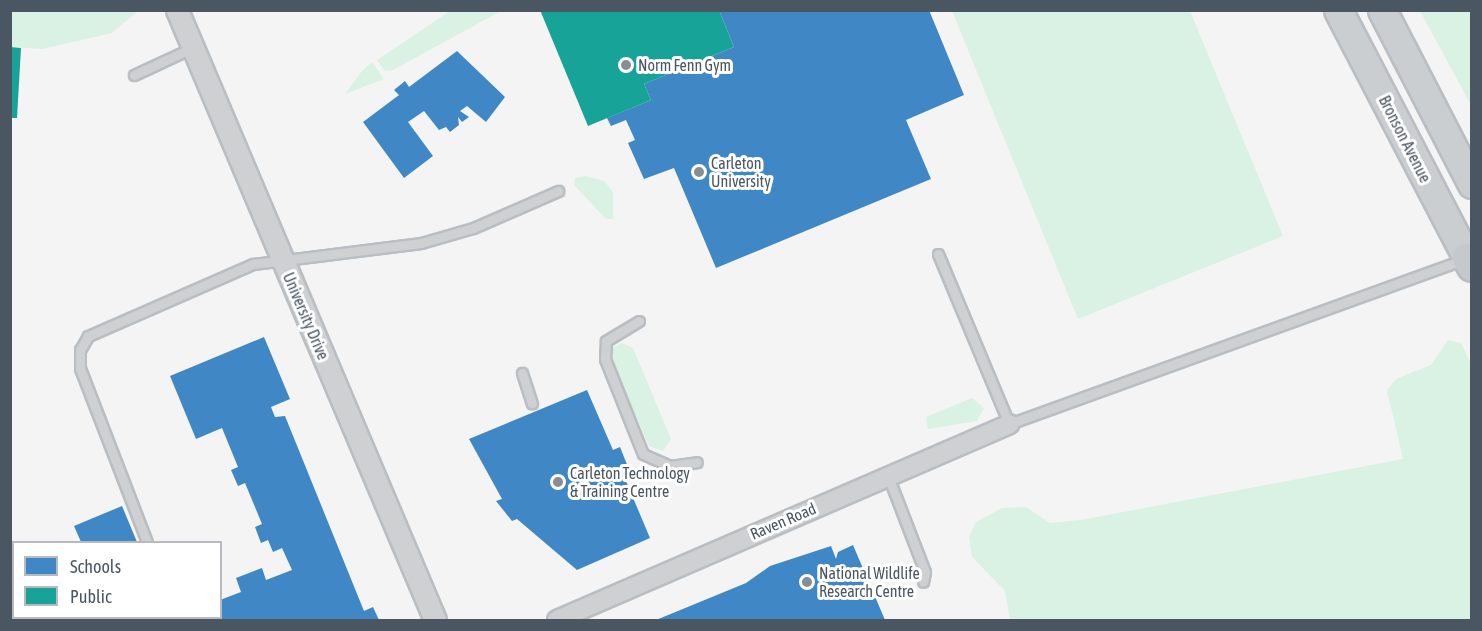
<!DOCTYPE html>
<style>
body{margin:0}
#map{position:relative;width:1482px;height:631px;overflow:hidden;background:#f4f4f4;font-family:"Asap Condensed",sans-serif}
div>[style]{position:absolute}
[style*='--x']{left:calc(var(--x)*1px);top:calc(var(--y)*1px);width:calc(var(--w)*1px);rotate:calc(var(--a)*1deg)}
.green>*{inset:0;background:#d9f2e3}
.schools>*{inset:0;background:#3f88c5;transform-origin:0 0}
.public>*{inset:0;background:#17a398}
.roads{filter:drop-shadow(2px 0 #b9bec3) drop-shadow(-2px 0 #b9bec3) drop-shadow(0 2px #b9bec3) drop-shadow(0 -2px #b9bec3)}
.service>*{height:9px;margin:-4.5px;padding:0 4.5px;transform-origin:4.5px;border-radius:4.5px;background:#ced0d2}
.minor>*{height:18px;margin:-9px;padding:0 9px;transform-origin:9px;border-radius:9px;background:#ced0d2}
.tertiary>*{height:21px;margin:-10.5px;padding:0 10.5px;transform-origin:10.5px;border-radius:10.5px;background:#ced0d2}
.primary>*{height:27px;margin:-13.5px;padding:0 13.5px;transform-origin:13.5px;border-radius:13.5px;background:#caced1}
.trunk>*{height:28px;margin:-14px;padding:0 14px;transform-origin:14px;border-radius:14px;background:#c4c9cd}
.dots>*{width:16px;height:16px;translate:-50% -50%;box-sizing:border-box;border:3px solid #fff;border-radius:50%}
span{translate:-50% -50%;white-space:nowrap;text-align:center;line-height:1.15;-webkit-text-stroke:6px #fff;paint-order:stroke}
.poi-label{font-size:16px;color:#4a5661}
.left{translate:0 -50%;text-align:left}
.street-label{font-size:16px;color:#4a5661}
.frame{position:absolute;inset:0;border:12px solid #4a5661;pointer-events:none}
.legend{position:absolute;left:12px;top:541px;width:210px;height:78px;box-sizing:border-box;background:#fff;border:2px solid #b7bbc0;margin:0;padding:8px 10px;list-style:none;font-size:18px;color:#4a5661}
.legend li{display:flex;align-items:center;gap:12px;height:30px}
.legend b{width:30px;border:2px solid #b7bbc0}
</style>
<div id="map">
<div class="green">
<i style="clip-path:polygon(10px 11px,138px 11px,112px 33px,42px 49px,11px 47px)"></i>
<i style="clip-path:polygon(450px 11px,501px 11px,393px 70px,385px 71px,377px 60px)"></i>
<i style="clip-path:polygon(952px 11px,1190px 11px,1283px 236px,1078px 319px)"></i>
<i style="clip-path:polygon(1420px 11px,1471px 11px,1471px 105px)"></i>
<i style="clip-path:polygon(372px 62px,384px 79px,345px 94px,362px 71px)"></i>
<i style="clip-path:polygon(586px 176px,604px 181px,613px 192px,613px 219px,606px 219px,574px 185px,575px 178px)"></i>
<i style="clip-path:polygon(1448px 340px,1461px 343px,1471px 364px,1471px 620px,1010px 620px,1005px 591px,972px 557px,969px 537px,976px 522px,1002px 508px,1026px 507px,1050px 523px,1081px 520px,1403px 459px,1387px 390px,1396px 379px,1431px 365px)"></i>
<i style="clip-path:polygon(622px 343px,633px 348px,671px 439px,663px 451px,649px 446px,611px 359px,612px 348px)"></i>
<i style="clip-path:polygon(972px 398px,984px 408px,977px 421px,928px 429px,926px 417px)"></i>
</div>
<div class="schools">
<i style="clip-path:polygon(719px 10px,929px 10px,964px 95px,906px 120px,931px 179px,716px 268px,674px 168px,644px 179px,628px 143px,635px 140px,626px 120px,611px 126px,607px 118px,651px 100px,644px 84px,734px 47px)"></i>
<i style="clip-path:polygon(457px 51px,505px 97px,486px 122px,467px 106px,460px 111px,469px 117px,462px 122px,458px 117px,459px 125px,450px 132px,446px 127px,439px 130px,424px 111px,408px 122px,433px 156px,404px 178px,363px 122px,399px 95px,394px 90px,405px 81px,409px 87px)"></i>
<i style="clip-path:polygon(264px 337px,290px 399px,271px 407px,275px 417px,285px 416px,364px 611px,373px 607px,379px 620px,173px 620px,220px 618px,220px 600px,241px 592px,236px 578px,262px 568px,266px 580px,292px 570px,282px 548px,273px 552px,268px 540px,261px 543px,255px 527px,262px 524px,245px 483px,238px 486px,231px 470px,238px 467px,222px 428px,196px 439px,170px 376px)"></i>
<i style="clip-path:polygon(587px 390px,613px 450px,620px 447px,630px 472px,623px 474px,650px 538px,577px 570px,517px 519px,512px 521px,496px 501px,502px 499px,469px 439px)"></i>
<i style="clip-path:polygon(122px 506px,137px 542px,81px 542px,74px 526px)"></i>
<i style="clip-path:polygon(853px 545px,885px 620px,656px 620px,746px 583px,770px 566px,831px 546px,836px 559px,838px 552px)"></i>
<i style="left:29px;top:618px;width:49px;height:2px"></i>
</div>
<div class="public">
<i style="clip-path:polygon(540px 10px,719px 10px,734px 47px,644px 84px,651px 100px,588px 126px)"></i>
<i style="clip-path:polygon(10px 47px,21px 48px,17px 118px,10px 118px)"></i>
</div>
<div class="roads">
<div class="service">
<i style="--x:134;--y:75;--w:66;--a:-25"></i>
<i style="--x:938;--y:254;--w:184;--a:67.3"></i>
<i style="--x:1009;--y:424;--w:485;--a:-19.9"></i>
<i style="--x:639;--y:321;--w:39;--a:149"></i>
<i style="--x:606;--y:341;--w:18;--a:93"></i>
<i style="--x:605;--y:359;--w:102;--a:68.2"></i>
<i style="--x:643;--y:454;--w:30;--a:24"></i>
<i style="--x:670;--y:466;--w:27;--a:-8"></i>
<i style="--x:522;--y:373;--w:32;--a:72"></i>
<i style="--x:888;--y:476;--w:103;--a:68.9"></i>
<i style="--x:925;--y:572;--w:10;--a:101"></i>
<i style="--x:147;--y:542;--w:186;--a:-111.1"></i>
<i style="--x:80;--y:368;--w:18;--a:-90"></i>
<i style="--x:80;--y:350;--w:16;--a:-60"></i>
<i style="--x:88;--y:336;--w:180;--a:-23.6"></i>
<i style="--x:253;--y:264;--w:169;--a:-7.1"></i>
<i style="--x:421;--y:243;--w:54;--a:-16.1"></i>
<i style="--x:473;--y:228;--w:93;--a:-23.5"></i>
</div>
<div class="minor">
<i style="--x:557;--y:620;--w:493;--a:-23.4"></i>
</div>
<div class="tertiary">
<i style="--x:177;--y:10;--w:662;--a:67.07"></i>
</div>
<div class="primary">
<i style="--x:1338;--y:10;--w:280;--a:62.5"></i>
<i style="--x:1382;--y:10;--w:196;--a:62.7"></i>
</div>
<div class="trunk">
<i style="--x:1467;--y:258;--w:10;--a:61"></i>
</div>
</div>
<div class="dots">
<i style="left:626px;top:65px;background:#868d94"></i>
<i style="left:699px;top:172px;background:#868d94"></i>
<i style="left:558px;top:482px;background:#868d94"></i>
<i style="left:807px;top:582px;background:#868d94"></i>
</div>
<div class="poi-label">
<span class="left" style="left:638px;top:65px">Norm Fenn Gym</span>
<span class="left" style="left:711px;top:172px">Carleton<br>University</span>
<span class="left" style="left:570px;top:482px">Carleton Technology<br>&amp; Training Centre</span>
<span class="left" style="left:819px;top:582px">National Wildlife<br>Research Centre</span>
</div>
<div class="street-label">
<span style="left:1405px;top:139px;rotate:63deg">Bronson Avenue</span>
<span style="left:306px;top:316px;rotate:67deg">University Drive</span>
<span style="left:783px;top:521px;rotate:-23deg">Raven Road</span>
</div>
<div class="frame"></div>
<ul class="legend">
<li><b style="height:16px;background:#3f88c5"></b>Schools</li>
<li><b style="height:16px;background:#17a398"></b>Public</li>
</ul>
</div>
